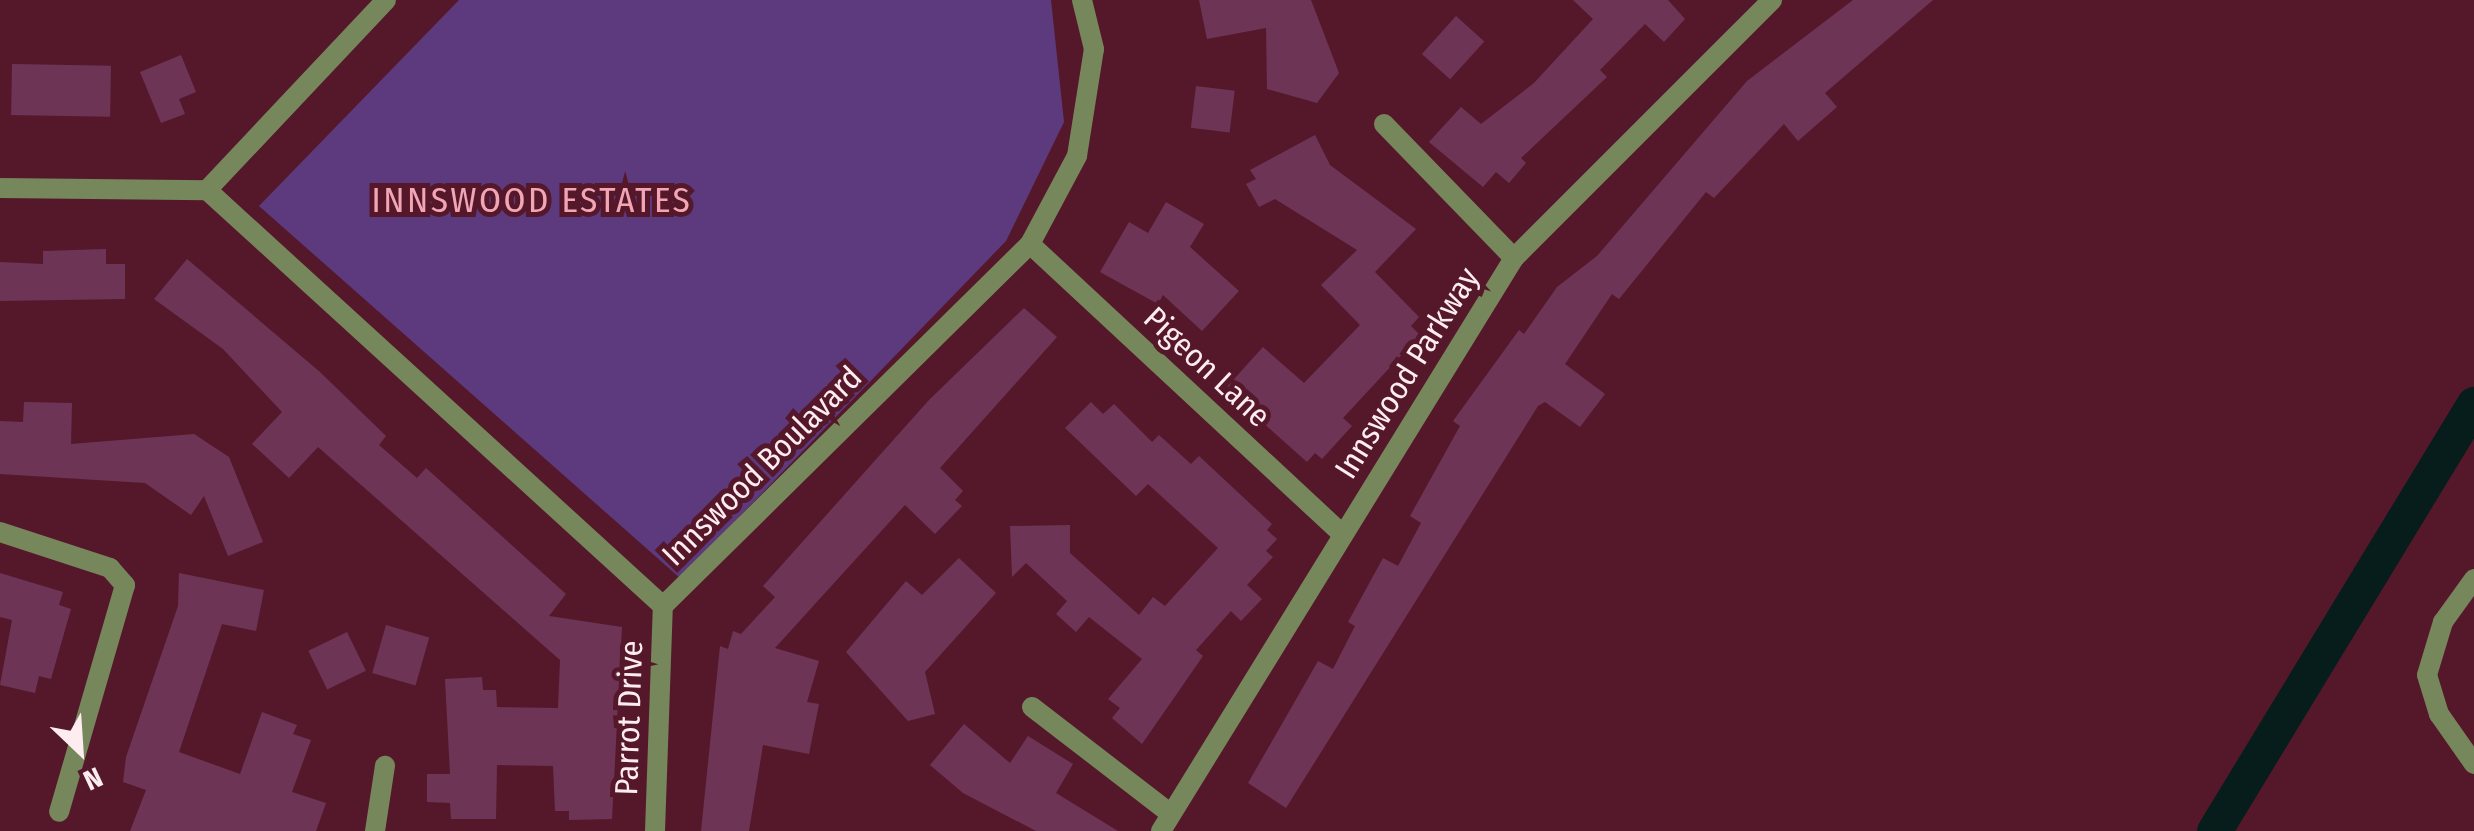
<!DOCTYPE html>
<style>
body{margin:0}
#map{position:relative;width:2474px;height:831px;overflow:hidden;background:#55182a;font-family:"Fira Sans Condensed",sans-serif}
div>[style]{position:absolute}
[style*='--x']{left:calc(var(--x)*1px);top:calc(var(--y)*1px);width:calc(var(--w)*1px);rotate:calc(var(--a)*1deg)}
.green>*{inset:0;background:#5d3a7e}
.canal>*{height:35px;margin:-17.5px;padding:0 17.5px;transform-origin:17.5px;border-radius:17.5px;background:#071d1b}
.building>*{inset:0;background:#6e3456;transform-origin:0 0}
.street>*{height:20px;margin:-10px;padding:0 10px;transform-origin:10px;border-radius:10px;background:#76875c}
span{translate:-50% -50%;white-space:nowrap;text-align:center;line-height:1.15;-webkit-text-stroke:10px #55182a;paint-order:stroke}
.street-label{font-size:32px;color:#fdedf0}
.neighbourhood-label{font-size:35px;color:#f1a5b5;letter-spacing:2.5px}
.north{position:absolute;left:30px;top:701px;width:100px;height:100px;-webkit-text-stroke:8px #55182a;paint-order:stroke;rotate:155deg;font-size:28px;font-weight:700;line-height:40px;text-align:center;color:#fdedf0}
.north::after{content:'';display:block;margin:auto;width:35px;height:45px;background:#fdedf0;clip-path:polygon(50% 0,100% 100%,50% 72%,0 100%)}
</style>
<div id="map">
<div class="green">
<i style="clip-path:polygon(459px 0,1051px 0,1064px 122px,1006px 241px,680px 578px,259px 206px)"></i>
</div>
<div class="canal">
<i style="--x:2214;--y:831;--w:500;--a:-58.7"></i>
</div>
<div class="building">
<i style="clip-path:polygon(1199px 0,1311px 0,1339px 73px,1317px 103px,1267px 89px,1266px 28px,1207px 39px)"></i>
<i style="clip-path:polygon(1573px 0,1668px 0,1685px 19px,1664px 42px,1645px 24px,1600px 70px,1607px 77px,1521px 158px,1526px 163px,1509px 183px,1496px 172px,1483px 187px,1429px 142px,1461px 107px,1481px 124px,1534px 83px,1593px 19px)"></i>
<i style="clip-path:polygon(1853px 0,1933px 0,1825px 93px,1837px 107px,1798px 141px,1784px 124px,1714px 198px,1706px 192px,1619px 299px,1612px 294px,1565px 364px,1605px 394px,1580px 427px,1545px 402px,1538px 406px,1286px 808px,1248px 783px,1318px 661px,1333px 669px,1355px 626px,1348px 622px,1383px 558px,1398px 566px,1421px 523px,1410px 516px,1460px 426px,1453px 421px,1519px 330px,1524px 334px,1557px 287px,1597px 256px,1747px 81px)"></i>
<i style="left:1456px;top:16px;width:38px;height:51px;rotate:42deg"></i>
<i style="clip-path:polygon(181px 55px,196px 92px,179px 99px,185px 114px,161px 123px,140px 72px)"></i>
<i style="left:12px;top:64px;width:99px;height:51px;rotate:1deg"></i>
<i style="left:1196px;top:86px;width:39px;height:42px;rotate:7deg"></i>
<i style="clip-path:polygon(1315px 135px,1330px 165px,1416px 229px,1375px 272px,1419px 317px,1411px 326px,1420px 335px,1343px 418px,1352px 426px,1322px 459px,1315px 453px,1307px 462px,1225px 389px,1263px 347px,1304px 383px,1360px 325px,1321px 285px,1357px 250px,1275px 199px,1259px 207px,1246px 184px,1256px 179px,1250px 170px)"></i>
<i style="clip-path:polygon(1166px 202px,1204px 224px,1190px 247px,1239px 291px,1202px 331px,1163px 295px,1158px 304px,1100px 272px,1129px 222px,1148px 233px)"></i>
<i style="clip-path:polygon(106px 249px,106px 264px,125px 264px,125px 299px,0 301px,0 262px,43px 264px,43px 251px)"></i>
<i style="clip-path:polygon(187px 259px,320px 372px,386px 436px,379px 445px,417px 478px,426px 468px,566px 594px,549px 616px,622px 627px,612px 819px,569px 820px,569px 811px,555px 811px,553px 766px,497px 765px,496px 819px,451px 819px,450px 803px,427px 802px,427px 774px,450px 774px,445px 679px,482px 677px,483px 690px,496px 690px,497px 707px,558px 708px,560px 660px,318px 447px,289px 478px,252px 444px,282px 412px,223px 349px,154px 299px)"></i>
<i style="clip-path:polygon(1024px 308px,1057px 337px,940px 468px,963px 491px,955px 500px,962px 506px,935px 534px,905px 505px,775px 648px,819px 661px,807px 702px,819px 704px,809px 754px,763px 745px,749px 831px,701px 831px,720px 646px,728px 649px,733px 631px,741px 634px,775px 597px,763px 586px,929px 400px)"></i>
<i style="clip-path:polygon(24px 402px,72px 403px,71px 444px,194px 434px,229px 457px,263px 542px,228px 556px,204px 496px,191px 515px,145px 483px,0 474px,0 421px,23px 422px)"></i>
<i style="clip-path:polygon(1091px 402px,1103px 414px,1114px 404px,1152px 442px,1159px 435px,1191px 464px,1199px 456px,1272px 524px,1267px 530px,1277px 539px,1266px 551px,1273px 557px,1247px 585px,1262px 599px,1241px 621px,1231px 611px,1196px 650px,1203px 656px,1142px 744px,1112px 718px,1120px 708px,1108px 699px,1142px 659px,1089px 617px,1076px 632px,1056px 614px,1067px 601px,1026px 563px,1012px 577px,1010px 526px,1070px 525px,1070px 553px,1139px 615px,1153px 597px,1165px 606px,1218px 548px,1148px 484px,1136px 496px,1065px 428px)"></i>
<i style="clip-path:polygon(959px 558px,996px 593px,925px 672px,935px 714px,908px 721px,846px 652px,906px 581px,922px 595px)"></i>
<i style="clip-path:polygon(0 573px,63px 592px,59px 605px,71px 609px,51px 679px,39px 676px,35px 693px,0 685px,12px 620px,0 617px)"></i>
<i style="clip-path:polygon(179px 573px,264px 590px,256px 631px,222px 624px,179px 752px,240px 774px,262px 712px,297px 725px,293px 734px,311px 740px,292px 792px,326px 803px,316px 831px,130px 831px,146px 790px,123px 782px,126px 757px,178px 606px)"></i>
<i style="left:386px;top:625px;width:45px;height:50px;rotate:16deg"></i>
<i style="left:347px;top:632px;width:43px;height:43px;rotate:64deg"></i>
<i style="clip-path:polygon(964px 724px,1010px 763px,1028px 736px,1073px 764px,1056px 793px,1118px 831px,1036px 831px,963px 793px,930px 765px)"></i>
</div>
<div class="street">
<i style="--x:1384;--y:124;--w:187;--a:45.9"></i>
<i style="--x:0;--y:188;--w:207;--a:0.6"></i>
<i style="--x:207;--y:190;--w:617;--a:42.37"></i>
<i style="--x:207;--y:190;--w:261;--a:-46.7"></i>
<i style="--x:1030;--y:244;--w:426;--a:42.9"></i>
<i style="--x:0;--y:532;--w:116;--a:18.1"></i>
<i style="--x:110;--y:568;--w:23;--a:49"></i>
<i style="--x:125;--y:585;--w:236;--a:106.2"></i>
<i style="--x:2474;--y:579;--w:53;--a:125.8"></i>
<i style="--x:2443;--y:622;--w:55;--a:106.8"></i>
<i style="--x:2427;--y:675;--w:41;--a:72.9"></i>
<i style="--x:2439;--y:714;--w:61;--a:55"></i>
<i style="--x:663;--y:606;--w:515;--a:-44.61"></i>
<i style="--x:1030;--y:244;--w:100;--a:-61.9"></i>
<i style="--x:1077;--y:156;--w:108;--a:-81"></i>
<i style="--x:1094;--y:49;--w:50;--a:-103.8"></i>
<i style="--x:1032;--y:707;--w:175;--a:37.6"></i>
<i style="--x:375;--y:831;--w:66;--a:-81.3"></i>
<i style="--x:655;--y:831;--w:225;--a:-88"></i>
<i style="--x:1161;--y:831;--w:673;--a:-58.36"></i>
<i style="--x:1514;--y:258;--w:365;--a:-45"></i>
</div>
<div class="street-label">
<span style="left:1207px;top:367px;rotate:43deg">Pigeon Lane</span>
<span style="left:1407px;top:373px;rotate:-58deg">Innswood Parkway</span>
<span style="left:762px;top:466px;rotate:-45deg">Innswood Boulavard</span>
<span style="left:629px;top:718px;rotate:-88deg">Parrot Drive</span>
</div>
<div class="neighbourhood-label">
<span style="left:532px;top:200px">INNSWOOD ESTATES</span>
</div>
<div class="north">N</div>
</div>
